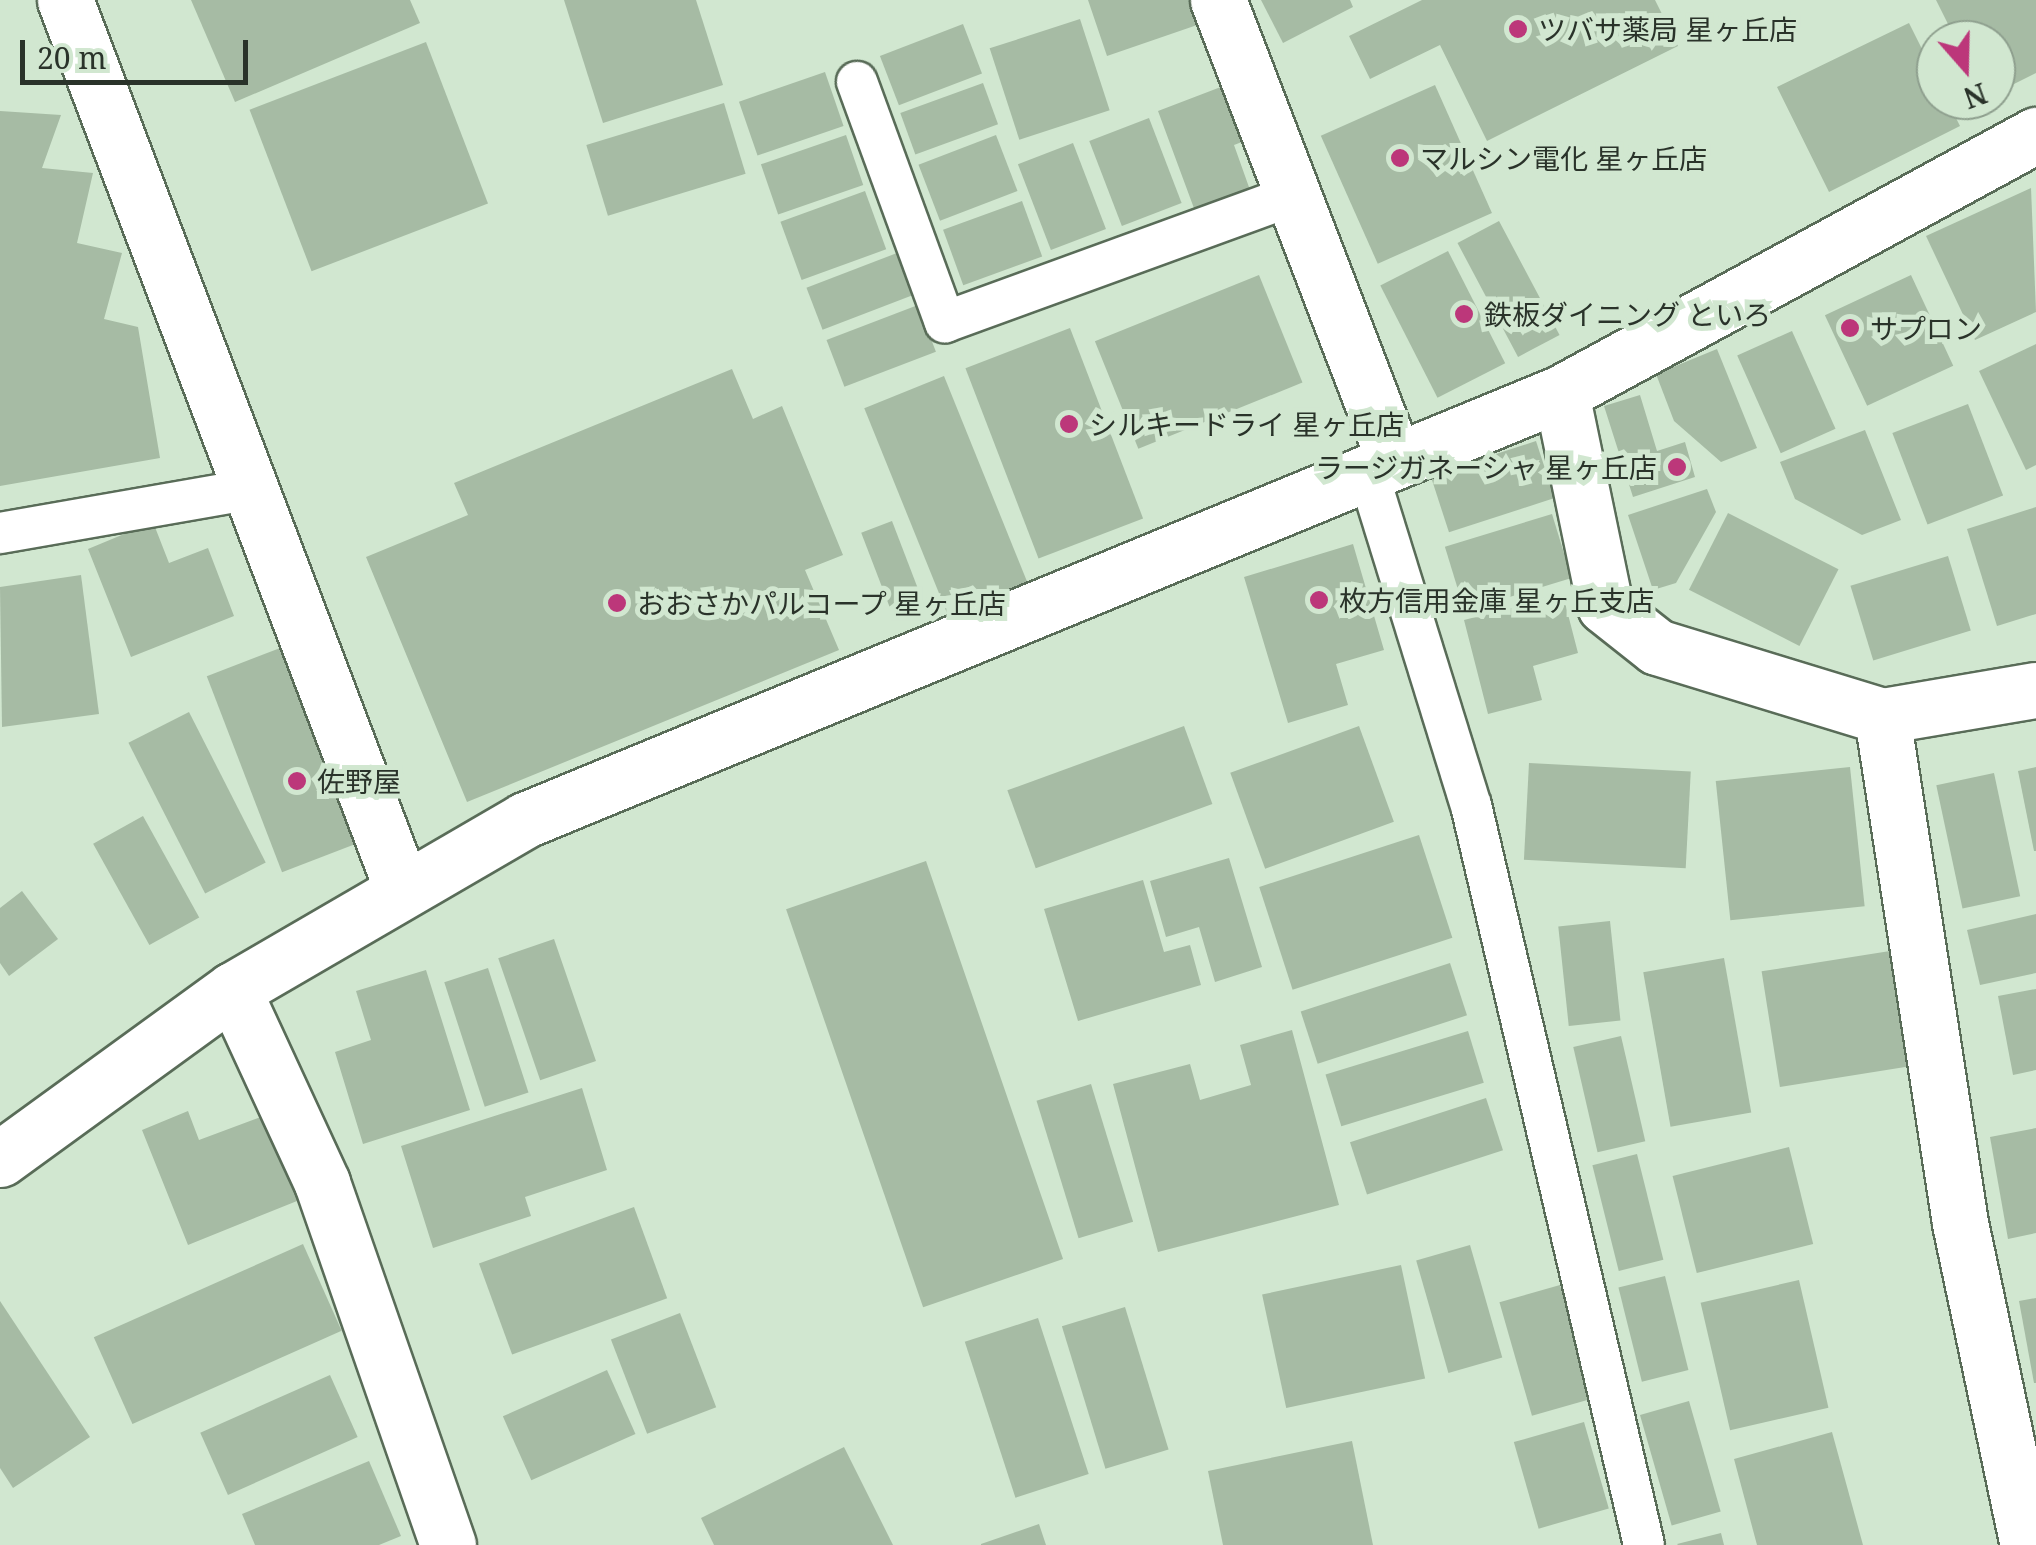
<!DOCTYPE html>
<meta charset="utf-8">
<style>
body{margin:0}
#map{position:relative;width:2036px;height:1545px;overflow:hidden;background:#d1e7d0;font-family:"Noto Serif","Noto Sans JP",serif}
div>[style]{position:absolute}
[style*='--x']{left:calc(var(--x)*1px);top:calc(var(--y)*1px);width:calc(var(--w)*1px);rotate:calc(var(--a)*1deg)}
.building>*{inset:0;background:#a6bba4;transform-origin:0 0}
.roads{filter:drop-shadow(2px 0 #596c58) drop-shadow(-2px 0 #596c58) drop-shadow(0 2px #596c58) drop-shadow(0 -2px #596c58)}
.service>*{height:40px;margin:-20px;padding:0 20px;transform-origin:20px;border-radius:20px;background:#fff}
.minor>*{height:55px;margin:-27.5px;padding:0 27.5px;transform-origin:27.5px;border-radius:27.5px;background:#fff}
.tertiary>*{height:55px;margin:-27.5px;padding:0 27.5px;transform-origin:27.5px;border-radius:27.5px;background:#fff}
.dots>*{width:28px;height:28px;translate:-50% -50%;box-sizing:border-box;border:5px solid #d1e7d0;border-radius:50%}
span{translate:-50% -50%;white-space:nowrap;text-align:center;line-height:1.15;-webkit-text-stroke:10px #d1e7d0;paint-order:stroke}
.poi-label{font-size:28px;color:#2a332a}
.left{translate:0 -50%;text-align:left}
.right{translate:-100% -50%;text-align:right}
.north{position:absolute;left:1916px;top:20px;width:100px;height:100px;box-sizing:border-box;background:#d1e7d0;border:2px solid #8e9f8e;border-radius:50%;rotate:160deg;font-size:28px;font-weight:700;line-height:40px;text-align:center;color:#2a332a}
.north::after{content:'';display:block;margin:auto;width:35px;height:45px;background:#bc377a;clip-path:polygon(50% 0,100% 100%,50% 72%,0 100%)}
.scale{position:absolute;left:20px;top:40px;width:228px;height:45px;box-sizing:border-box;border:5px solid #2a332a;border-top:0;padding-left:12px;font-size:30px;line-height:35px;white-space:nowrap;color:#2a332a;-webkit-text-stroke:8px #d1e7d0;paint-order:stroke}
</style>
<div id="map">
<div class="building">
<i style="clip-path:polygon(191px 0,410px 0,420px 23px,235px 102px)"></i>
<i style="clip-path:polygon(564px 0,696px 0,723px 85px,603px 123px)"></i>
<i style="clip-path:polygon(1088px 0,1192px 0,1200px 24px,1107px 56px)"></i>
<i style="clip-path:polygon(1261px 0,1350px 0,1353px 7px,1283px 43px)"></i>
<i style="clip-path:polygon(1422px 0,1655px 0,1678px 46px,1487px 141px,1440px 45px,1370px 79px,1349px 36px)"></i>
<i style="clip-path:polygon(1936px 0,2036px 0,2036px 73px,1996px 93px,1996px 40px,1956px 40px)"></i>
<i style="left:1080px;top:19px;width:96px;height:95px;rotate:72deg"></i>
<i style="clip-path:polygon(1909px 23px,1936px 77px,1936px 100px,1947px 100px,1960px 126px,1829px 192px,1777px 87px)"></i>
<i style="left:963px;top:24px;width:53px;height:89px;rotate:69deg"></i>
<i style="left:426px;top:42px;width:173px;height:189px;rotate:69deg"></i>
<i style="left:825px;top:72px;width:57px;height:91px;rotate:71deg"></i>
<i style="left:983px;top:83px;width:44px;height:88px;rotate:70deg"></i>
<i style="clip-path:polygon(1226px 85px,1247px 140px,1234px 145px,1250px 190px,1195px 211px,1158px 111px)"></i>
<i style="left:1435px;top:85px;width:140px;height:125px;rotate:66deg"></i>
<i style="left:724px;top:103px;width:74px;height:144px;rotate:73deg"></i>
<i style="clip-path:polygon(0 111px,61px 115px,42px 168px,93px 173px,77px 243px,122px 253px,104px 319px,138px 327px,160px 458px,0 486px)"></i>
<i style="left:1149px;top:118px;width:91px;height:64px;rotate:69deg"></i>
<i style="left:846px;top:135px;width:53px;height:90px;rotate:71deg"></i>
<i style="left:996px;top:135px;width:60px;height:83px;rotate:69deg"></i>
<i style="left:1073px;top:143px;width:92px;height:59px;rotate:69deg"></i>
<i style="clip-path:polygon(2031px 188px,2036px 312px,1975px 340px,1926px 236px)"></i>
<i style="left:865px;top:191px;width:62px;height:90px;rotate:70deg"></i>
<i style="left:1022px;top:201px;width:59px;height:84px;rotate:70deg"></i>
<i style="left:1499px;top:221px;width:129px;height:47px;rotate:62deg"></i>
<i style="left:1448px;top:251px;width:126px;height:76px;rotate:63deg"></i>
<i style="left:897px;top:253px;width:45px;height:97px;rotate:69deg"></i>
<i style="left:1259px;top:275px;width:116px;height:177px;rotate:68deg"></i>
<i style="left:1911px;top:275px;width:100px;height:95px;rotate:65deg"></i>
<i style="left:918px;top:305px;width:50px;height:98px;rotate:69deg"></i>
<i style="left:1070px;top:328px;width:204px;height:112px;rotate:69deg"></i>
<i style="left:1792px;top:331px;width:107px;height:60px;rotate:66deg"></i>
<i style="clip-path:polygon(2036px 344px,2036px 465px,2026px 470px,1979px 371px)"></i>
<i style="clip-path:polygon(1717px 349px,1757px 448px,1721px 462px,1674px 421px,1656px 374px)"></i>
<i style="clip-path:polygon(732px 369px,753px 419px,782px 406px,843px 555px,805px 570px,839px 650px,467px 802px,366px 557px,468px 515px,454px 483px)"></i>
<i style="left:944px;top:376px;width:223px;height:86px;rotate:68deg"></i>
<i style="clip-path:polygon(1640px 395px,1657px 451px,1685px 442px,1695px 477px,1633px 497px,1604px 406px)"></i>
<i style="left:1968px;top:404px;width:98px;height:81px;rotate:69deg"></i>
<i style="clip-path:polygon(1865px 430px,1901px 520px,1862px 535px,1795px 499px,1780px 462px)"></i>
<i style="left:1536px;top:441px;width:60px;height:111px;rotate:72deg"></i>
<i style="clip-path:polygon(1707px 489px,1716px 512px,1676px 583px,1653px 590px,1628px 515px)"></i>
<i style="clip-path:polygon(2036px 507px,2036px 614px,1997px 626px,1967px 529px)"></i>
<i style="left:1728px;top:513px;width:124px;height:86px;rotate:27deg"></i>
<i style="left:1552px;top:514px;width:67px;height:112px;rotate:73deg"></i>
<i style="left:892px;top:521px;width:88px;height:33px;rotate:69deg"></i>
<i style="clip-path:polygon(153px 522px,169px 563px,208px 548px,234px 616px,131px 657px,88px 549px)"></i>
<i style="clip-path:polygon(1353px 544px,1384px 650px,1336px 664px,1348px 705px,1288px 723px,1244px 577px)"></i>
<i style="left:1948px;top:556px;width:78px;height:102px;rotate:73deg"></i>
<i style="clip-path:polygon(81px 575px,99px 714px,2px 727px,0 587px)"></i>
<i style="clip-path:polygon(1563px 595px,1578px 653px,1533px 666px,1542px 700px,1488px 714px,1464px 620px)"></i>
<i style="left:288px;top:645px;width:210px;height:87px;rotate:69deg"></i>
<i style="left:189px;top:712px;width:169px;height:68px;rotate:63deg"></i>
<i style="left:1184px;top:726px;width:83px;height:188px;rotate:70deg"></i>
<i style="left:1359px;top:726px;width:102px;height:137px;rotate:70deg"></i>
<i style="left:1529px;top:763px;width:162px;height:97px;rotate:3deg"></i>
<i style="left:1850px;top:767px;width:140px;height:135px;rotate:84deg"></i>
<i style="clip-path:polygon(2036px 767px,2036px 851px,2034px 851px,2018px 771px)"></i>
<i style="left:1994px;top:773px;width:126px;height:59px;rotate:78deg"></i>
<i style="left:143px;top:816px;width:116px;height:57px;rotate:61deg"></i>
<i style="left:1419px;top:835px;width:108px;height:168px;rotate:72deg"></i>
<i style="clip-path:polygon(1229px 858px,1262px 967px,1215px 982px,1199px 927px,1166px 937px,1150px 881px)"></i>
<i style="left:926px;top:861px;width:421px;height:148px;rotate:71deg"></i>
<i style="clip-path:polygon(1143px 880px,1164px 952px,1190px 945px,1201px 985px,1078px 1021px,1044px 909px)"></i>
<i style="clip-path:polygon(22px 891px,58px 939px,9px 976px,0 963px,0 908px)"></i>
<i style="clip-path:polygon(2036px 914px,2036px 973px,1980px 985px,1967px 930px)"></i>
<i style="left:1610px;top:921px;width:100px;height:52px;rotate:84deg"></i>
<i style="left:554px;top:939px;width:129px;height:59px;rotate:71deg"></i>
<i style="left:1890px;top:951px;width:117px;height:130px;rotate:81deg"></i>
<i style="left:1724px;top:958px;width:157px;height:82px;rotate:80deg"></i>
<i style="left:1450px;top:963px;width:55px;height:157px;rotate:72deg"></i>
<i style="left:488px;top:968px;width:131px;height:46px;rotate:72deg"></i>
<i style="clip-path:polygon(426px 970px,470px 1110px,363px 1144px,335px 1052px,371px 1040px,356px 991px)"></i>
<i style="clip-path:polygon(2036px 989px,2036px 1070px,2013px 1075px,1998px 996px)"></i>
<i style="clip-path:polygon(1292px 1030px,1339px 1205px,1158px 1252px,1113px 1084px,1190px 1064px,1200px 1100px,1251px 1085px,1240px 1045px)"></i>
<i style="left:1468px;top:1031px;width:54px;height:149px;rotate:73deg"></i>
<i style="left:1621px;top:1036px;width:108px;height:49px;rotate:77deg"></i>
<i style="left:1091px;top:1084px;width:144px;height:57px;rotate:73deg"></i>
<i style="clip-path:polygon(582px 1088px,607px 1170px,525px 1197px,531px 1216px,433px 1248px,401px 1146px)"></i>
<i style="left:1486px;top:1098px;width:55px;height:143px;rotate:72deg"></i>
<i style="clip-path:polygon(188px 1111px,199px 1140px,269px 1114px,302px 1199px,188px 1245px,142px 1130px)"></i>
<i style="clip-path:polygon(2036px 1128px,2036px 1233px,2008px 1239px,1990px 1137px)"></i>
<i style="left:1789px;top:1147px;width:100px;height:120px;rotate:76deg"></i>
<i style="left:1637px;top:1154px;width:109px;height:46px;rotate:76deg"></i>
<i style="left:634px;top:1207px;width:97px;height:165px;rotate:70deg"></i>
<i style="left:303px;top:1244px;width:95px;height:229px;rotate:66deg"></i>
<i style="left:1470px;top:1245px;width:117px;height:56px;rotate:74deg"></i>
<i style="left:1401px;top:1265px;width:116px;height:142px;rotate:78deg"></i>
<i style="left:1665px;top:1276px;width:97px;height:48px;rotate:76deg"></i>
<i style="left:1799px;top:1280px;width:131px;height:101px;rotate:77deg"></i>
<i style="left:1560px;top:1285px;width:118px;height:63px;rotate:74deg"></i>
<i style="clip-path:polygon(2036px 1298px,2036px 1383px,2034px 1383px,2019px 1301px)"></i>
<i style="clip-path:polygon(0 1301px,90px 1437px,13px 1488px,0 1468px)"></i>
<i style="left:1125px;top:1307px;width:149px;height:66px;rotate:73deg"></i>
<i style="left:680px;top:1313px;width:101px;height:74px;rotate:69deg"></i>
<i style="left:1038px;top:1318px;width:164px;height:77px;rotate:72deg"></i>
<i style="left:607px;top:1370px;width:70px;height:114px;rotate:66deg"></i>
<i style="left:330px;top:1375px;width:68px;height:142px;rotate:66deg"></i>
<i style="left:1689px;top:1401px;width:115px;height:51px;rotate:74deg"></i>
<i style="left:1584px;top:1422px;width:90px;height:73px;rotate:74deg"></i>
<i style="clip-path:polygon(1832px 1432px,1863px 1545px,1757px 1545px,1734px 1459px)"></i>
<i style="clip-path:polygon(1352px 1441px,1373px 1545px,1223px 1545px,1208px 1471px)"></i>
<i style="clip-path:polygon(844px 1447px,893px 1545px,714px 1545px,701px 1518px)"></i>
<i style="clip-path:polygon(369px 1461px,401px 1536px,379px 1545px,255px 1545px,242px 1514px)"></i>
<i style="clip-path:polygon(1039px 1524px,1046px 1545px,981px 1545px,981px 1544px)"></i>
<i style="clip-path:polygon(1721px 1533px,1724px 1545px,1678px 1545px,1677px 1544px)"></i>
</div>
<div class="roads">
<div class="service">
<i style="--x:857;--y:82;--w:256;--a:69.9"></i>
<i style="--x:945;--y:322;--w:375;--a:-20"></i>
<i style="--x:1368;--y:473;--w:348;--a:72.8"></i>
<i style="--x:1471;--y:805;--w:760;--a:76.84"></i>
<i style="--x:0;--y:533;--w:255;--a:-9.9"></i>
</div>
<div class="minor">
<i style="--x:65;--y:0;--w:948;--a:69.23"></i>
<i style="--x:1218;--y:0;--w:493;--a:69"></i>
<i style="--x:1561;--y:393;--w:217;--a:78.3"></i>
<i style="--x:1605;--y:606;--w:66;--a:38.3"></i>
<i style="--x:1657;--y:647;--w:235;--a:17"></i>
<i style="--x:1882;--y:716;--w:156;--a:-9.6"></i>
<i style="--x:1882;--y:716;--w:513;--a:81.25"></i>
<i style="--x:1960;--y:1223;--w:329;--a:78.1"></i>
<i style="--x:233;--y:990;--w:213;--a:65.2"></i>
<i style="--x:322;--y:1183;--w:383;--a:70.8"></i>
</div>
<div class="tertiary">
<i style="--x:0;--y:1159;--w:288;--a:-36"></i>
<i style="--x:233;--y:990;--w:338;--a:-30.2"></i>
<i style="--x:525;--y:820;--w:1121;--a:-22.4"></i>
<i style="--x:1561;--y:393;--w:541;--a:-28.51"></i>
</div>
</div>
<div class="dots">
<i style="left:1518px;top:29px;background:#bc377a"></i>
<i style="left:1400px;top:158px;background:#bc377a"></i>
<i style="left:1464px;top:314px;background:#bc377a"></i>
<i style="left:1850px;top:328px;background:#bc377a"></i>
<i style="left:1069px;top:424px;background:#bc377a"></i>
<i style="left:1677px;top:467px;background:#bc377a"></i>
<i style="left:1319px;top:600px;background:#bc377a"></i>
<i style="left:617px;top:603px;background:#bc377a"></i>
<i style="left:297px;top:781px;background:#bc377a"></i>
</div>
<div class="poi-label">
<span class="left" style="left:1538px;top:29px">ツバサ薬局 星ヶ丘店</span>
<span class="left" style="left:1420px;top:158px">マルシン電化 星ヶ丘店</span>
<span class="left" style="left:1484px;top:314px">鉄板ダイニング といろ</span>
<span class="left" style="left:1870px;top:328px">サプロン</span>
<span class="left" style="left:1089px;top:424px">シルキードライ 星ヶ丘店</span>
<span class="right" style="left:1657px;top:467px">ラージガネーシャ 星ヶ丘店</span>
<span class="left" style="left:1339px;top:600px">枚方信用金庫 星ヶ丘支店</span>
<span class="left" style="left:637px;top:603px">おおさかパルコープ 星ヶ丘店</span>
<span class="left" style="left:317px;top:781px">佐野屋</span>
</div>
<div class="north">N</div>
<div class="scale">20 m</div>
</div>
